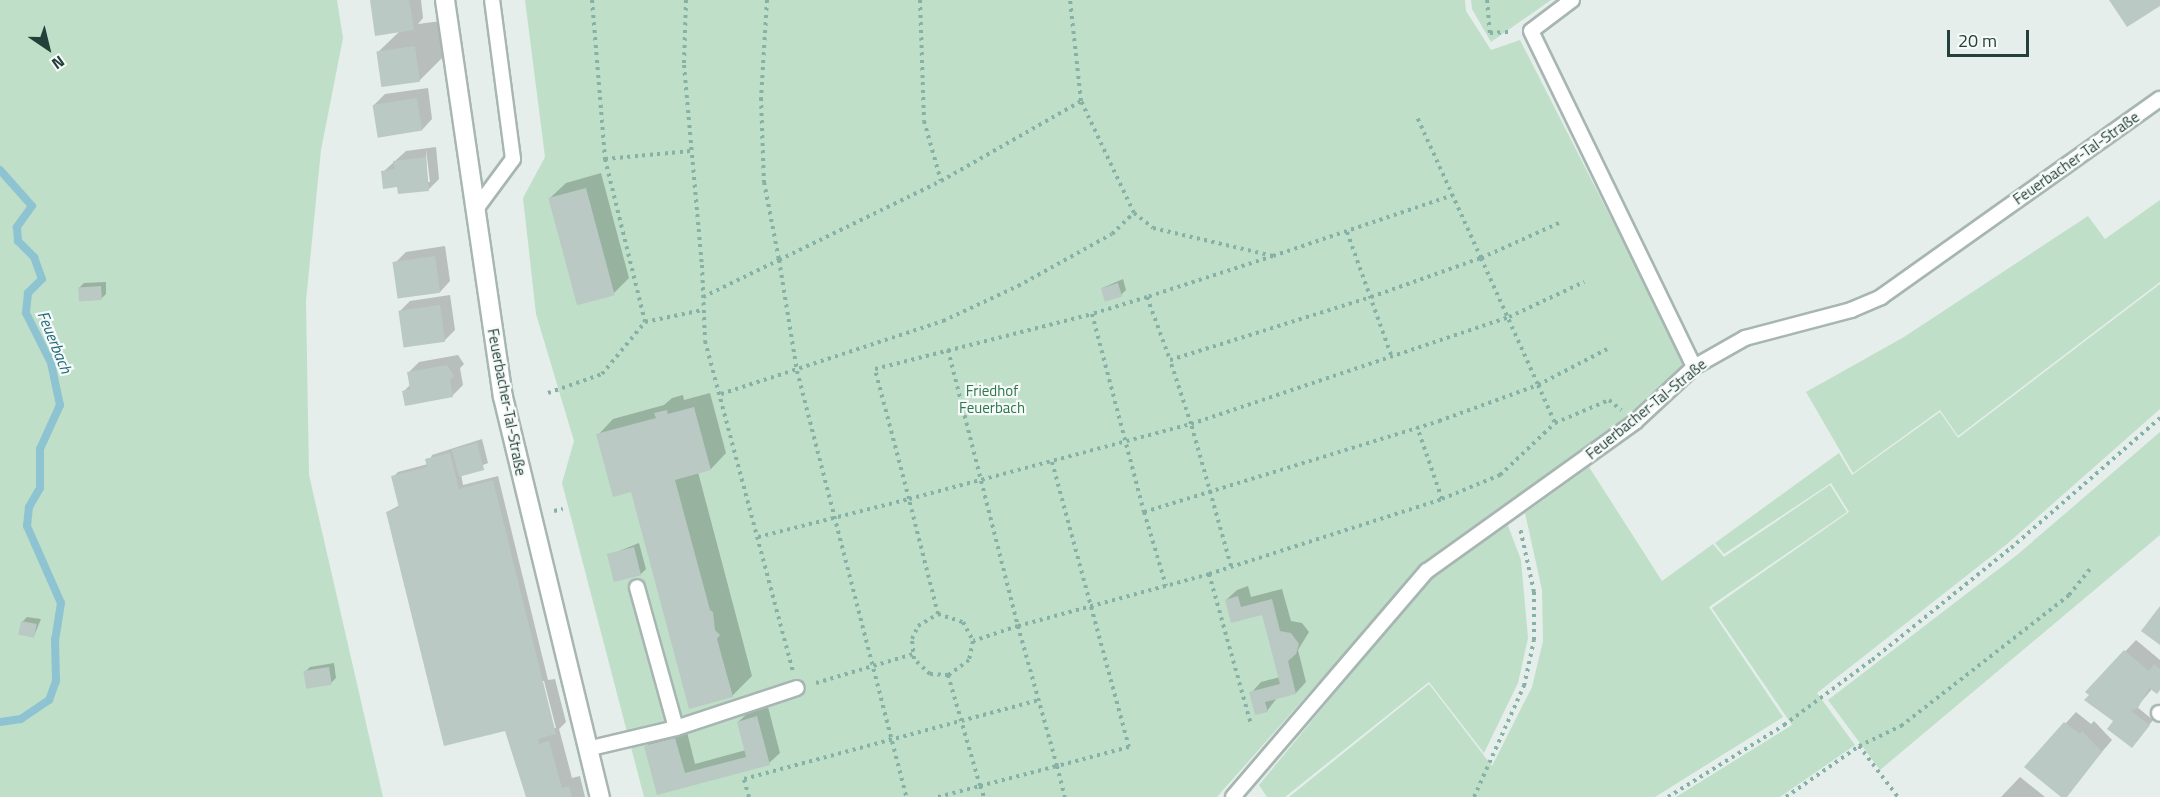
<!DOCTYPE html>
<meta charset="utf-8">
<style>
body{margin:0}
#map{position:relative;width:2160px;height:797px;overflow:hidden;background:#e5eeeb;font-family:"Titillium Web",sans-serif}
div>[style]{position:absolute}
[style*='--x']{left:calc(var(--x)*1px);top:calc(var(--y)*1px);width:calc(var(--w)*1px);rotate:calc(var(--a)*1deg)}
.green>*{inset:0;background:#bfdfc9}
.shadow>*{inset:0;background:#0003}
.stream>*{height:8px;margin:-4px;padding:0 4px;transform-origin:4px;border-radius:4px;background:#8ec4d2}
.building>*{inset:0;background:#bac9c4;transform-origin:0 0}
.path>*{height:4px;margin-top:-2px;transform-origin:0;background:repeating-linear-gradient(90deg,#86b1a6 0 3px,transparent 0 7.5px)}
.roads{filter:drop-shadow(2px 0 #a7b6b2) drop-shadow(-2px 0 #a7b6b2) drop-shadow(0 2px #a7b6b2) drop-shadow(0 -2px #a7b6b2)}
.service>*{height:14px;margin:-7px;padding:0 7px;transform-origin:7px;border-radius:7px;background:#fff}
.secondary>*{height:18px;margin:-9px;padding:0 9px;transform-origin:9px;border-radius:9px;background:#fff}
span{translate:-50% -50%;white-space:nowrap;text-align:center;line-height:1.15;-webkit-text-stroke:4.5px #f6faf8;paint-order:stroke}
.street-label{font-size:15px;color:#24403a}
.park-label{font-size:15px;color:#2e774e}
.water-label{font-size:16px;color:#1e687c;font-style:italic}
.north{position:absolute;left:18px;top:18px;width:60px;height:60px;-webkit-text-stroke:4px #f6faf8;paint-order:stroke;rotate:145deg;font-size:16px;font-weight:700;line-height:24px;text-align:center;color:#24403a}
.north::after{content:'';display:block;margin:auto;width:21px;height:27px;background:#24403a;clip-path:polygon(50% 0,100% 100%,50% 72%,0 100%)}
.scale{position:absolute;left:1947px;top:30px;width:82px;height:27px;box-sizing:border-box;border:3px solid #24403a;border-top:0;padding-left:8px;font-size:18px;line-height:21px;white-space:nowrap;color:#24403a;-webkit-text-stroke:4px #f6faf8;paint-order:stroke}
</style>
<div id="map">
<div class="green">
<i style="clip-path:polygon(0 0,337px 0,343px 38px,321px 150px,306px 301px,309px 475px,383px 797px,0 797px)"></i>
<i style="clip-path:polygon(525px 0,1465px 0,1466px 11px,1491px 50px,1520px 40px,1686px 365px,1621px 423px,1423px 564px,1217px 797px,644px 797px,562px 483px,574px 441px,536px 314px,523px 198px,545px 157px)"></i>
<i style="clip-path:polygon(1471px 0,1551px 0,1491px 42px,1472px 9px)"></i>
<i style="clip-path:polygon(2160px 200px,2160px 282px,1958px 436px,1940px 410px,1853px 473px,1806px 392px,1904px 337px,2088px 216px,2105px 239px)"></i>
<i style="clip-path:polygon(2160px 284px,2160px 409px,2007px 544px,1817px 693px,1855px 745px,1780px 797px,1676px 797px,1792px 725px,1712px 608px,1849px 512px,1831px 483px,1724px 554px,1715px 543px,1839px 453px,1852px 475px,1940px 412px,1958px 438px)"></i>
<i style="clip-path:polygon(2160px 432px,2160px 535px,1880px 770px,1828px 700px,2017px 555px)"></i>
<i style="clip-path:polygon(1589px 467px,1662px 581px,1713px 544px,1724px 557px,1830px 485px,1847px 512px,1709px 607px,1783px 717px,1655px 797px,1289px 797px,1429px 684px,1492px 766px,1532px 687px,1543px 641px,1542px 590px,1525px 513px)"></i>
<i style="clip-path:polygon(1507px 523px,1521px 560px,1528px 638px,1518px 683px,1484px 753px,1429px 682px,1285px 797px,1267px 797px,1259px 785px,1431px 576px)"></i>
</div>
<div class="shadow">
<i style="clip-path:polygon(372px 0,421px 0,423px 18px,418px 24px,441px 21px,446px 54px,419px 81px,378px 52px,400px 31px)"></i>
<i style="clip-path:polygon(428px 88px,432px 119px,422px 130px,374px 105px,385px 94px)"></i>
<i style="clip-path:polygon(evenodd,436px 147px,439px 179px,429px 189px,399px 186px,383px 172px,406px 151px,436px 147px,426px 149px,430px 182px,427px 182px,426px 149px)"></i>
<i style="clip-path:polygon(601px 173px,629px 278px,613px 294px,550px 198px,566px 183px)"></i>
<i style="clip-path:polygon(445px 246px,450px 281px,440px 292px,395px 263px,406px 252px)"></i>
<i style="clip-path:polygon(1123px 279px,1126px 290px,1121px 295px,1102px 288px)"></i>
<i style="clip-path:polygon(106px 282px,106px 294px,101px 299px,79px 288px,84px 283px)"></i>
<i style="clip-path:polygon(450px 295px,455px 330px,444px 341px,400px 311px,410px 301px)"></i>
<i style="clip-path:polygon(458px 355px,464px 364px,460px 368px,463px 385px,452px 396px,404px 391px,411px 384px,408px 373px,419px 362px)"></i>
<i style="clip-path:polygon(710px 393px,726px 453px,711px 469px,698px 472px,752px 676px,732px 696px,632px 490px,598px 435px,613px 419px,664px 405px,672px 398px,683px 395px,684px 400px)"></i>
<i style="clip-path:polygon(evenodd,482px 439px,488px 463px,461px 474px,463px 485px,498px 476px,548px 680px,555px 679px,566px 722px,559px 729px,572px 778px,580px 776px,585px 797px,528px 797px,506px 729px,387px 512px,400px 505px,393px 477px,398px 472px,428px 464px,432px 455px,482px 439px,541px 681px,544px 681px,556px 728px,553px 728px,541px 681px)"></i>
<i style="clip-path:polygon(639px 543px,646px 569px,641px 574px,609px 555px)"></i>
<i style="clip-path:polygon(1248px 586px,1251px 597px,1282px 589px,1291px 621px,1302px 623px,1309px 632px,1298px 650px,1306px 682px,1296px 693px,1277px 698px,1267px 711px,1251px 693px,1261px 682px,1280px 677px,1263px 613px,1232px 621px,1226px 600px,1237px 590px)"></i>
<i style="clip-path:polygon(27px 617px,41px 619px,34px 636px,22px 622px)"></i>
<i style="clip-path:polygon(2136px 640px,2160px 660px,2160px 689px,2152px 689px,2137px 707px,2153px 720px,2137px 741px,2087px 692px)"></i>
<i style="clip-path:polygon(334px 663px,336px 678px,331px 683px,305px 672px,310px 667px)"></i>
<i style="clip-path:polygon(768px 707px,780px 753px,769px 763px,658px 793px,646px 747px,656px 736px,686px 728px,695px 764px,746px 750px,738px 722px,749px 712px)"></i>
<i style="clip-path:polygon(2076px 712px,2091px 724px,2094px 721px,2112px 740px,2064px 797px,2026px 767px)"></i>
<i style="clip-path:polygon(2020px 777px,2045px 797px,2001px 797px)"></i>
</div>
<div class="stream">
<i style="--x:0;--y:170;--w:48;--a:48.4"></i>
<i style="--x:32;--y:206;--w:26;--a:126"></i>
<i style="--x:17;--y:227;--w:14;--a:86"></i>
<i style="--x:18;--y:241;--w:23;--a:45"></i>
<i style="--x:34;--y:257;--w:23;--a:70"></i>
<i style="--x:42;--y:279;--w:20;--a:135"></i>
<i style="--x:28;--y:293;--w:20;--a:96"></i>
<i style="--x:26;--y:313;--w:56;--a:63.4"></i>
<i style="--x:51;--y:363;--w:43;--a:77.9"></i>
<i style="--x:60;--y:405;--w:48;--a:114.4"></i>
<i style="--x:40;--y:449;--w:39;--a:90"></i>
<i style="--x:40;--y:488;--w:22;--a:120"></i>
<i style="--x:29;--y:507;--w:19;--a:96"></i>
<i style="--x:27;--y:526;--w:84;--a:66.2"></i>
<i style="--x:61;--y:603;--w:36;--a:99"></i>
<i style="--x:55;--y:639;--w:42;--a:88.6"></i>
<i style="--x:56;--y:681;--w:20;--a:110"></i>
<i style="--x:49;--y:700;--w:34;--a:146"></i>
<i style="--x:21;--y:719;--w:21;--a:172"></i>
</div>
<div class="building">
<i style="clip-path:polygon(370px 0,409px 0,414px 30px,375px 36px)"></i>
<i style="clip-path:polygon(2109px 0,2160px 0,2160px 6px,2127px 27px)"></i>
<i style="left:415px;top:46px;width:36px;height:39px;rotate:82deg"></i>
<i style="left:417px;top:98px;width:33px;height:45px;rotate:81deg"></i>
<i style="clip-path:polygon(426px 157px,429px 191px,398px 194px,397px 187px,383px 189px,381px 171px,395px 169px,393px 161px)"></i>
<i style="left:586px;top:188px;width:111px;height:39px;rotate:75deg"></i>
<i style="left:435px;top:256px;width:37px;height:43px;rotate:82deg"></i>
<i style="left:1118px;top:283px;width:14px;height:18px;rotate:73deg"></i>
<i style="left:101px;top:286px;width:14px;height:23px;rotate:86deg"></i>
<i style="left:440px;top:305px;width:37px;height:42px;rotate:82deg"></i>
<i style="clip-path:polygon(447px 365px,454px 376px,450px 380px,453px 397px,405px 406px,402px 391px,410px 389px,407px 372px)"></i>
<i style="clip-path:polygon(694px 407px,711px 470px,675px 480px,710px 610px,713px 612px,715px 630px,720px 635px,717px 639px,733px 697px,689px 709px,631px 492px,613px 497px,596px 434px,656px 418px,654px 413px,667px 410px,668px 414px)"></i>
<i style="left:477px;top:443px;width:28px;height:26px;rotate:75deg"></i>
<i style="clip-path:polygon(450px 453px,459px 489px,493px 480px,556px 734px,538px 739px,539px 744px,549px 741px,562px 788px,569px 786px,572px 797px,526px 797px,505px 731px,444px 746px,386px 512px,399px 508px,391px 476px,427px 467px,425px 459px)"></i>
<i style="left:634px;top:547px;width:29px;height:28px;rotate:76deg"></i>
<i style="clip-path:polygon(1238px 596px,1241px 607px,1272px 599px,1280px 631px,1291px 633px,1299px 644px,1296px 654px,1288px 661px,1296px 694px,1265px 702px,1268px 712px,1255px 715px,1249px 692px,1280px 684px,1262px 615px,1231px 623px,1225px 600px)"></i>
<i style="clip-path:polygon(2160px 606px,2160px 645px,2141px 631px)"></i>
<i style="left:21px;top:621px;width:16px;height:14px;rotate:11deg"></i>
<i style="clip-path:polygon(2124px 650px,2149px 671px,2154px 664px,2160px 669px,2160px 690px,2157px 694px,2149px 688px,2138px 708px,2131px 711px,2150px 725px,2132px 748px,2107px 729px,2113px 721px,2084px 700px,2089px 695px,2085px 692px)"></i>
<i style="left:329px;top:667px;width:18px;height:26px;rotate:81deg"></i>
<i style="clip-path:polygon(757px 716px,770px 765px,657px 795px,644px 746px,675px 738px,685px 773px,746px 757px,737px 722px)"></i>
<i style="clip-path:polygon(2064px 722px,2080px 734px,2082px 731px,2102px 752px,2067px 797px,2061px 797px,2024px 767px)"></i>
</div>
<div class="path">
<i style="--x:592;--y:0;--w:160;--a:85.3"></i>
<i style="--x:605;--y:159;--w:86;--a:-5.3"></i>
<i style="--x:686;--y:0;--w:65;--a:91.8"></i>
<i style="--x:684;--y:65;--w:201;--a:84.9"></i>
<i style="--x:702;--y:265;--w:76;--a:87.7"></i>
<i style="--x:705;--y:341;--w:342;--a:75.1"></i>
<i style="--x:767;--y:0;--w:98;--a:93.5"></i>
<i style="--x:761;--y:98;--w:84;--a:88"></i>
<i style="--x:764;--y:182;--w:79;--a:79.1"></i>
<i style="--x:779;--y:260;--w:180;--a:-26"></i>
<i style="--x:920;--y:0;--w:121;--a:88.1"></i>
<i style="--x:924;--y:121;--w:62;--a:74.2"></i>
<i style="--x:941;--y:181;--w:161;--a:-29.7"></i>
<i style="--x:1081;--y:101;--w:102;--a:-96.2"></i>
<i style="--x:1487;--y:0;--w:33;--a:85"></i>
<i style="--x:1490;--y:33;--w:22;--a:-3"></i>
<i style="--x:605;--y:159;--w:168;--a:76.2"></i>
<i style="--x:645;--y:322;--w:59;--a:-11.7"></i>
<i style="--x:1134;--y:213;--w:24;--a:38"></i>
<i style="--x:1153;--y:228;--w:123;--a:13.1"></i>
<i style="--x:1273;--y:256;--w:190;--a:-18.7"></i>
<i style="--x:1559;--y:223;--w:85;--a:155.8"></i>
<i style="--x:1481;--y:258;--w:139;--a:65.8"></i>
<i style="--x:1538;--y:385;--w:82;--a:-27.5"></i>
<i style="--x:1347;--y:232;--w:134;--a:70.3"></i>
<i style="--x:1273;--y:256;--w:133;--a:162"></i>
<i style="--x:1147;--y:297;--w:67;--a:69.9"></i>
<i style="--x:1170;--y:360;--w:211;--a:-17.4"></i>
<i style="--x:1371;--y:297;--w:117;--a:-19.5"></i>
<i style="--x:1481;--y:258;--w:157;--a:-114.4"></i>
<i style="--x:703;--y:297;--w:85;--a:-26"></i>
<i style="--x:779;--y:260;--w:112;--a:80.8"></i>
<i style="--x:797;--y:371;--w:440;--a:75.6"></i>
<i style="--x:1147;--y:297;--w:58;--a:162.8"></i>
<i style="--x:1092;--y:314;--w:205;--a:75.3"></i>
<i style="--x:1144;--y:512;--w:309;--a:-17.1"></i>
<i style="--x:1439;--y:421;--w:105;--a:-20"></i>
<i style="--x:1538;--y:385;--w:42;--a:65.9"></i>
<i style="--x:948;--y:350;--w:285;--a:75.8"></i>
<i style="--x:1018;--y:626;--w:198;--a:-15.2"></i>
<i style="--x:1209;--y:574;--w:245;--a:-17.8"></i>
<i style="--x:1442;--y:499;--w:76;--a:-109.1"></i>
<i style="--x:548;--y:393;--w:57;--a:-19.4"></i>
<i style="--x:602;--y:374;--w:67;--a:-50.4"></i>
<i style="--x:721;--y:394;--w:234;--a:-18.2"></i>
<i style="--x:943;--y:321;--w:83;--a:-25"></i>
<i style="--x:1018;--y:286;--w:107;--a:-29"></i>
<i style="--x:1112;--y:234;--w:30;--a:-44"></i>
<i style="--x:1134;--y:213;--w:124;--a:-115.3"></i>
<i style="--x:1052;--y:462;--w:295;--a:74.9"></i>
<i style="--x:1129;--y:747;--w:74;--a:165.2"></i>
<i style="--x:1057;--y:766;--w:32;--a:76"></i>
<i style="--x:1442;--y:499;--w:63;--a:-22.5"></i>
<i style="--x:1500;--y:475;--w:76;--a:-43.4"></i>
<i style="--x:1555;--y:423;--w:59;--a:-23.1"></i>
<i style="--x:1609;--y:400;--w:16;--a:40"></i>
<i style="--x:554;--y:511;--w:9;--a:-13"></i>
<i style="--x:1144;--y:512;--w:77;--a:73.4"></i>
<i style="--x:758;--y:537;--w:156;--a:-14.1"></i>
<i style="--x:909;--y:499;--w:134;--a:-104.7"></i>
<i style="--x:875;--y:369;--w:224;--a:-14.2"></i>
<i style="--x:1231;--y:566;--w:148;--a:-105.7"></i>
<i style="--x:1191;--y:424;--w:336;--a:-18.6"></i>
<i style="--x:1509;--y:317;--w:83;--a:-25"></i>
<i style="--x:1209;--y:574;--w:156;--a:74.4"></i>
<i style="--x:938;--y:614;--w:26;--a:18"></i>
<i style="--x:963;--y:622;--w:21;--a:62"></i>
<i style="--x:973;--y:641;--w:19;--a:102"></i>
<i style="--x:969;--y:660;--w:26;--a:144"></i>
<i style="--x:948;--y:675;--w:18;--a:-177"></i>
<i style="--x:930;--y:674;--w:22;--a:-137"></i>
<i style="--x:914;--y:659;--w:20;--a:-96"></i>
<i style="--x:912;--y:639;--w:14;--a:-65"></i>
<i style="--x:918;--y:626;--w:23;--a:-31"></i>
<i style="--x:938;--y:614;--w:119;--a:-104.2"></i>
<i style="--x:909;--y:499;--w:292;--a:-14.9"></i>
<i style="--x:1191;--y:424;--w:67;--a:-108.2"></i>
<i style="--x:948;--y:675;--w:116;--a:73.9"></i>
<i style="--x:980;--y:786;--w:80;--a:-14.6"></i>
<i style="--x:1057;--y:766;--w:145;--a:-105.6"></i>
<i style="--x:1018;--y:626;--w:47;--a:161.6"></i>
<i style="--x:816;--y:683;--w:101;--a:-16.6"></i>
<i style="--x:1859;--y:746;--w:64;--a:52.6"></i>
<i style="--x:749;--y:797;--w:19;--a:-106"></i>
<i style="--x:744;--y:779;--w:305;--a:-15"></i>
<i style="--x:938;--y:797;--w:43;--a:-14.7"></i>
<i style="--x:980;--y:786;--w:12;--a:70"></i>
<i style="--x:1474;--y:797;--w:122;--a:-65.8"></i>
<i style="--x:1524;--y:686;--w:47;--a:-77.7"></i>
<i style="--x:1534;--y:640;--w:48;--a:-90"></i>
<i style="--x:1534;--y:592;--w:66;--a:-102.3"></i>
<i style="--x:1668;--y:797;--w:137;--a:-31.8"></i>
<i style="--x:1784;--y:725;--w:109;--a:-36.5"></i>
<i style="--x:1872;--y:660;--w:179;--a:-38.9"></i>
<i style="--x:2011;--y:548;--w:198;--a:-41.1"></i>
<i style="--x:1786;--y:797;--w:89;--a:-34.9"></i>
<i style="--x:1859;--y:746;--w:47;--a:-25.5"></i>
<i style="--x:1901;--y:726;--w:213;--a:-37.9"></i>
<i style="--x:2069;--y:595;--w:33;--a:-51"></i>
</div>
<div class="roads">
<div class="service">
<i style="--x:1572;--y:0;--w:51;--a:142.9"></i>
<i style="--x:1531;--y:31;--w:373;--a:64.1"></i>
<i style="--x:476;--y:209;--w:62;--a:-53.5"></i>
<i style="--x:513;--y:159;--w:160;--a:-97.5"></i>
<i style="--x:2159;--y:713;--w:1;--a:45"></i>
<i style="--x:676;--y:728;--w:127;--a:-18.3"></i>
<i style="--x:587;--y:749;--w:91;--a:-13.3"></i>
<i style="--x:676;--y:728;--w:146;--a:-105.5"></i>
<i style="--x:1233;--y:797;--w:298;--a:-49.4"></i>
<i style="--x:1427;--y:571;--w:256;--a:-35.6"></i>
<i style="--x:1635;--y:422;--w:81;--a:-43"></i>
<i style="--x:1694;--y:367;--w:59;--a:-29.6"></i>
<i style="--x:1745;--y:338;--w:110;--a:-14.8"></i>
<i style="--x:1851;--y:310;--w:33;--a:-23"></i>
<i style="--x:1881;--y:297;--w:342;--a:-35.4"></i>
</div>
<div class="secondary">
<i style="--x:445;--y:0;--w:401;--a:81.7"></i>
<i style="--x:503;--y:397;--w:412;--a:76.4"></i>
</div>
</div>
<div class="street-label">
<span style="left:2076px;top:158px;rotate:-35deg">Feuerbacher-Tal-Straße</span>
<span style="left:507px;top:402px;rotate:79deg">Feuerbacher-Tal-Straße</span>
<span style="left:1646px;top:409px;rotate:-39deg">Feuerbacher-Tal-Straße</span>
</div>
<div class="park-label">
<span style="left:992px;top:399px">Friedhof<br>Feuerbach</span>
</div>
<div class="water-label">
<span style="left:55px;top:342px;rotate:68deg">Feuerbach</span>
</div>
<div class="north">N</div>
<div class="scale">20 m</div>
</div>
